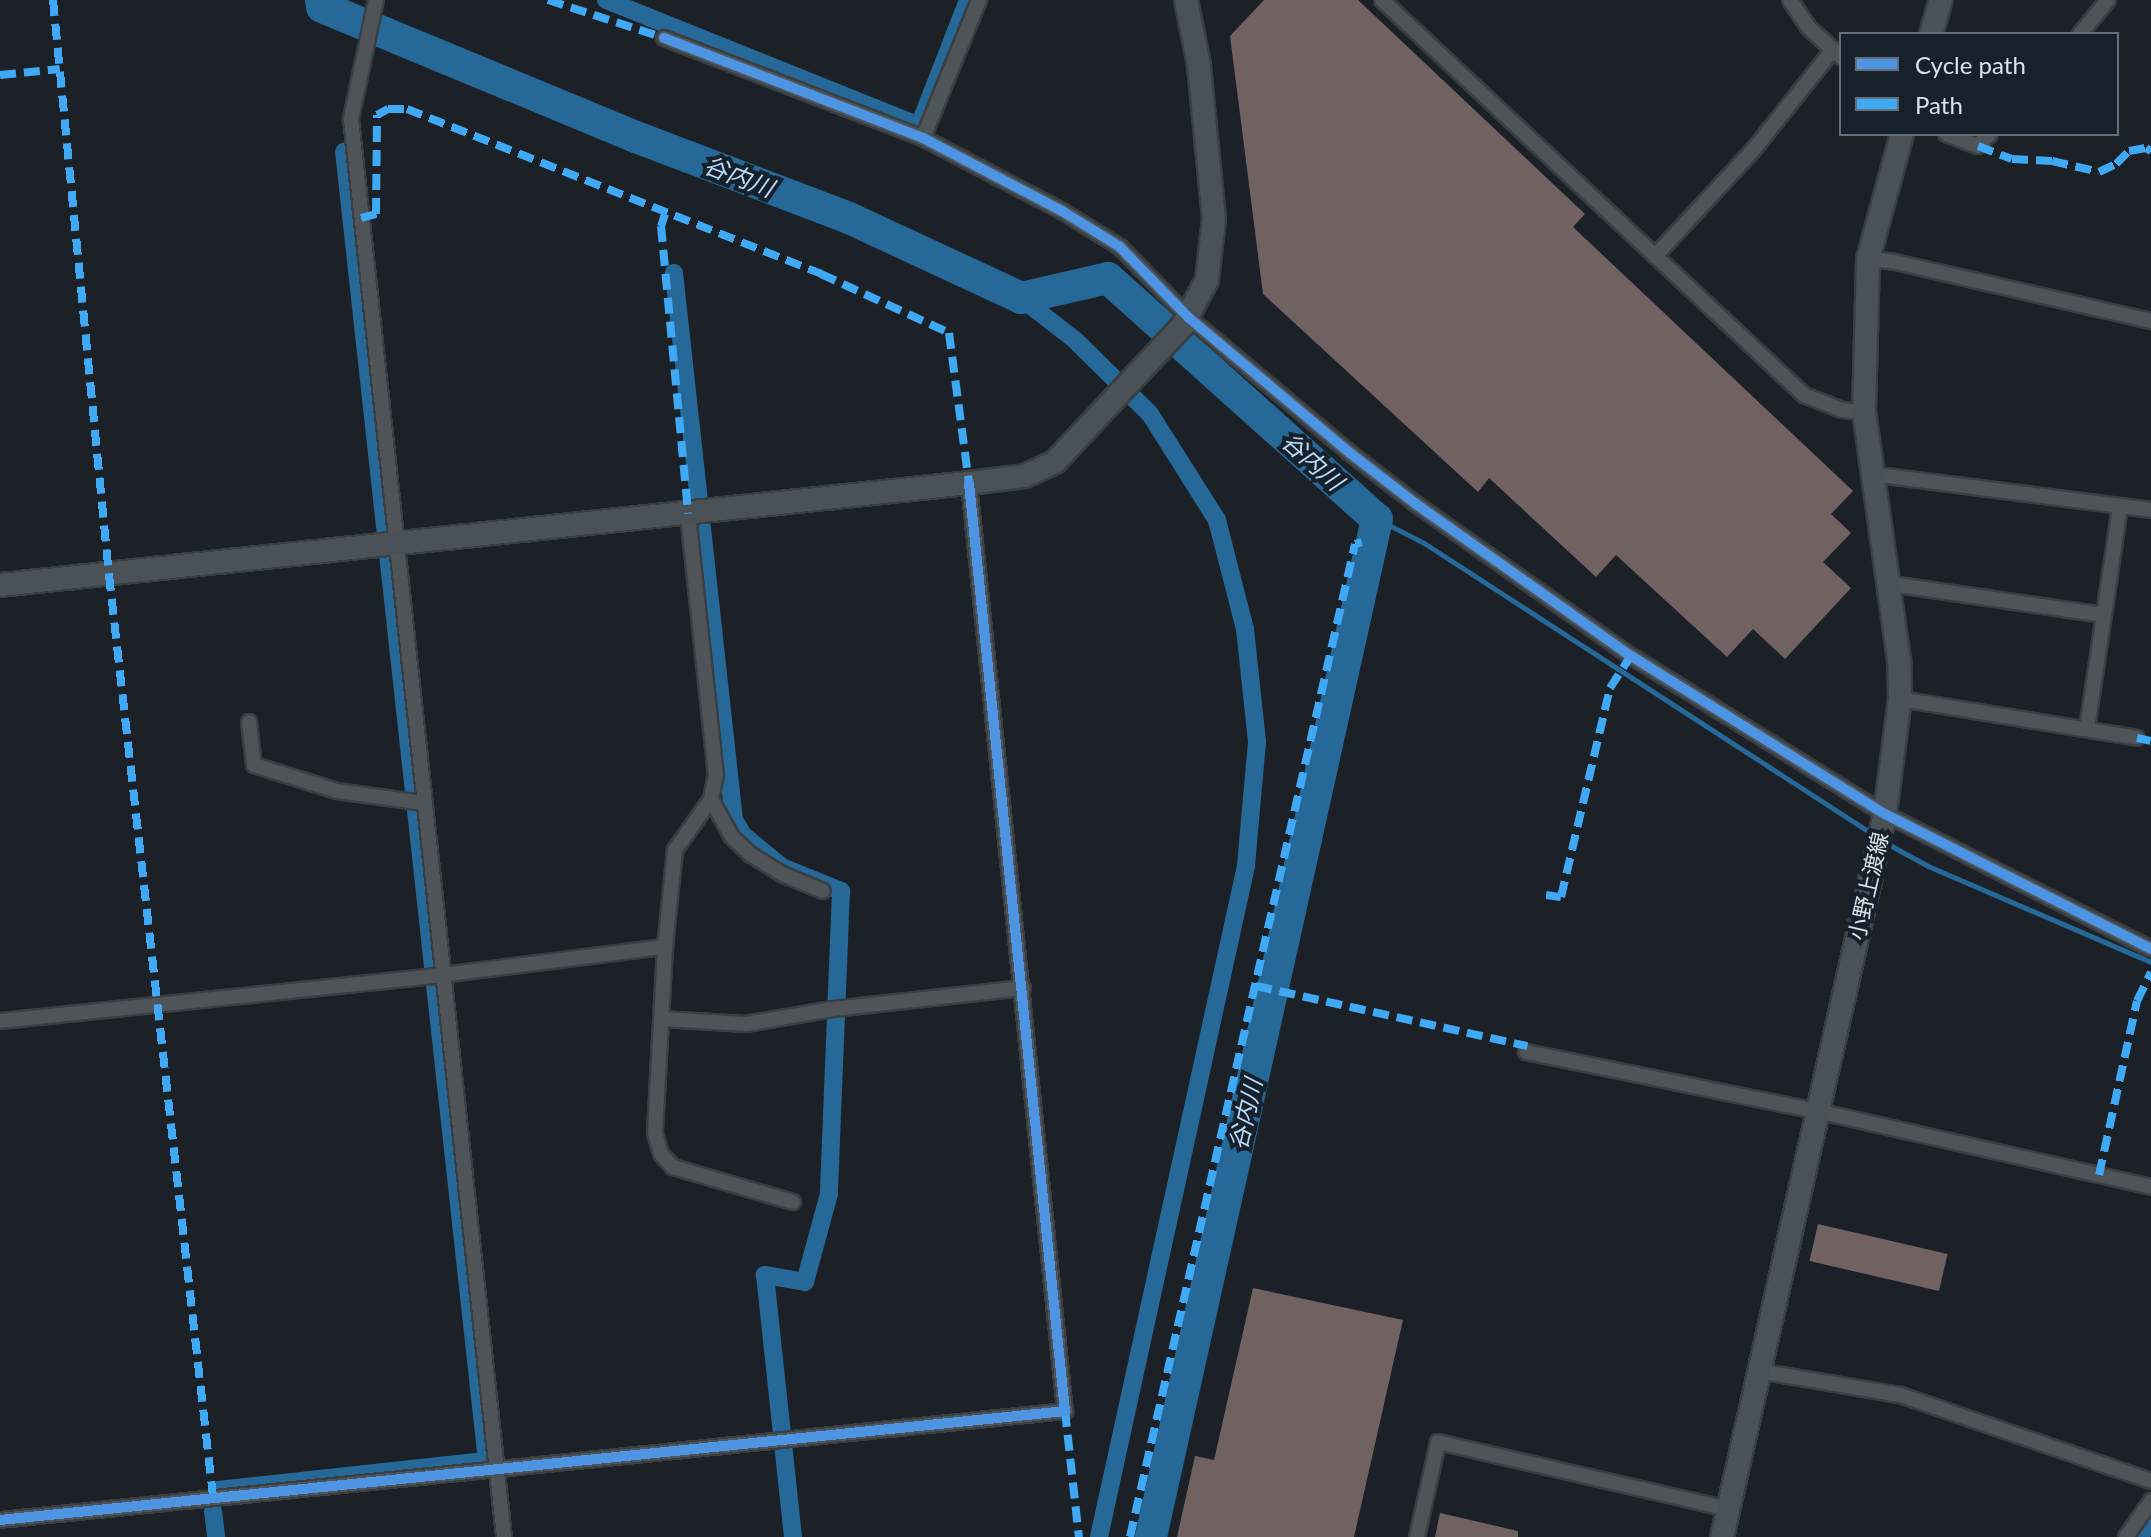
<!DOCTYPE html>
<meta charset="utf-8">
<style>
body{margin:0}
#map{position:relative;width:2151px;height:1537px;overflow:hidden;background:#1b2126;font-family:Lato,"Noto Sans JP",sans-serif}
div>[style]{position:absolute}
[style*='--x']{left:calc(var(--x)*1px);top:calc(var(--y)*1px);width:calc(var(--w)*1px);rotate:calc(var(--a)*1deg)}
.stream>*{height:5px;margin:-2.5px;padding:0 2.5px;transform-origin:2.5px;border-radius:2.5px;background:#266999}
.canal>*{height:18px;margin:-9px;padding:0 9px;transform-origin:9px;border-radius:9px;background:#266999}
.river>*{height:32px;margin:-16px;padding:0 16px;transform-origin:16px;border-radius:16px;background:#266999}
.building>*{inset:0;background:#706261;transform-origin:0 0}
.roads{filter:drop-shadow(2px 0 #393e42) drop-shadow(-2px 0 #393e42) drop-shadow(0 2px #393e42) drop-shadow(0 -2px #393e42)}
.street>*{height:14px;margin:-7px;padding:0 7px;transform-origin:7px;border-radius:7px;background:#4e5458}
.secondary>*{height:22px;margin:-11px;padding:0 11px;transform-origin:11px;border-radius:11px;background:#4a5157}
.quiet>*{height:8px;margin-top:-4px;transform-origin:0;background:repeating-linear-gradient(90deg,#3fa9f5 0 16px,transparent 0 24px)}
.cycleway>*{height:10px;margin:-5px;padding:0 5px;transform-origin:5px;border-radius:5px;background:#4d94e3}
span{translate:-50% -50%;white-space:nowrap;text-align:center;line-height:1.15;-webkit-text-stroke:8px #16212b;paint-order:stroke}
.street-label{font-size:22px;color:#dae2e8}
.water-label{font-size:24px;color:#b9dcfa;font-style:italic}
.legend{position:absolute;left:1839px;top:32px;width:280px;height:104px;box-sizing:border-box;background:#16212b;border:2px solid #646e77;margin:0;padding:10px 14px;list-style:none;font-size:24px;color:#dae2e8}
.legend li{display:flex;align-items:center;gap:16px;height:40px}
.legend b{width:40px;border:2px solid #646e77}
</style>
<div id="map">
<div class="stream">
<i style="--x:1377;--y:519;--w:53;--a:27.1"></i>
<i style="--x:1424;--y:543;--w:536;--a:32.98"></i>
<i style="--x:1886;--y:843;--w:48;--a:28.7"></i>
<i style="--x:1928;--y:866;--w:243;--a:23.3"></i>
</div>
<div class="canal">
<i style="--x:606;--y:0;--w:337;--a:21.9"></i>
<i style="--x:919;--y:126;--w:135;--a:-68.7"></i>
<i style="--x:674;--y:273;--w:550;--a:83.74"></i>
<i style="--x:734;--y:820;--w:17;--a:59"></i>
<i style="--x:743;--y:835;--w:50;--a:39.4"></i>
<i style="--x:782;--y:867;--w:64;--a:22.1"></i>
<i style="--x:841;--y:891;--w:303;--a:92.3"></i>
<i style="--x:829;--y:1194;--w:91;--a:105.3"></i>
<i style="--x:805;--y:1282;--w:41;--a:-170.1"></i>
<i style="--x:765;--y:1275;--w:263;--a:83.9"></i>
<i style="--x:1021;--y:298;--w:68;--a:37.9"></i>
<i style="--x:1075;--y:340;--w:105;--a:44.6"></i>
<i style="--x:1150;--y:414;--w:125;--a:57.7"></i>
<i style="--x:1217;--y:520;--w:113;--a:75.6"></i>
<i style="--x:1245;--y:629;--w:114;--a:83.9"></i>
<i style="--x:1257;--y:742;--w:124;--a:95.1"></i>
<i style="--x:1246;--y:866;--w:687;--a:102.36"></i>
<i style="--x:218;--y:1490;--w:271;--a:-6.2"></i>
<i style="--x:487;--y:1461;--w:1317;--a:-96.23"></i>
<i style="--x:213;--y:1511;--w:26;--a:83"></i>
<i style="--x:2139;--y:1537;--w:21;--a:-55"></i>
</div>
<div class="river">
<i style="--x:321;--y:0;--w:7;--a:82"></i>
<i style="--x:322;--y:7;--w:340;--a:22.5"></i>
<i style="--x:636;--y:137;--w:228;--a:20.8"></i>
<i style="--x:849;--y:218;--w:190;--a:24.9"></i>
<i style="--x:1021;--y:298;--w:89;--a:-12.9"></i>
<i style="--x:1108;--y:278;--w:361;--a:41.9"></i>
<i style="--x:1377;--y:519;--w:1043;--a:102.52"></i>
</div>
<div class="building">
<i style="clip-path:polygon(1264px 0,1358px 0,1585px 214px,1573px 227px,1853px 491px,1831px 514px,1851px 533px,1823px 562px,1851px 588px,1785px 659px,1753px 629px,1727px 657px,1616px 555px,1596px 577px,1489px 478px,1478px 492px,1263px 294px,1230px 36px)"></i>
<i style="left:1818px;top:1224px;width:133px;height:38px;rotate:13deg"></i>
<i style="clip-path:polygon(1253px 1288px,1403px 1320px,1354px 1537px,1177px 1537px,1195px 1456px,1214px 1460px)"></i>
<i style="clip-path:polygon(1440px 1513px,1518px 1531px,1518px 1537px,1435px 1537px)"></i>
</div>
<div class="roads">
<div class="street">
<i style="--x:376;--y:0;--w:122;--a:101.9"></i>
<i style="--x:351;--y:119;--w:1426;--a:83.84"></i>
<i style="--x:1382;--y:0;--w:578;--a:43.11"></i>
<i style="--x:1804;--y:395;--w:41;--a:21.5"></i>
<i style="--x:1842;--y:410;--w:22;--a:5"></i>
<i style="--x:1790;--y:0;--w:32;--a:56"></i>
<i style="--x:1808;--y:27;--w:45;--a:42.3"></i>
<i style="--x:2080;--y:34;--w:44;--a:-50.5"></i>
<i style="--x:664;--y:38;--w:278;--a:21.1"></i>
<i style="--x:923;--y:138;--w:157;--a:27.7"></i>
<i style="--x:1062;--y:211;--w:68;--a:31.8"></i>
<i style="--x:1120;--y:247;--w:99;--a:45.8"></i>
<i style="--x:1189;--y:318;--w:210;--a:40"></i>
<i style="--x:1350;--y:453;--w:83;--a:37.7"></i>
<i style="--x:1416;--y:504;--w:263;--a:35.3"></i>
<i style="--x:1631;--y:656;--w:299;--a:31.9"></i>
<i style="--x:1885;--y:814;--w:298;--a:26.9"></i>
<i style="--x:1946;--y:134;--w:34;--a:21"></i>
<i style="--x:1978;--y:146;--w:17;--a:-45"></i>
<i style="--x:923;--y:138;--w:149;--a:-67.9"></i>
<i style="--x:1656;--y:255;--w:146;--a:-47.2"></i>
<i style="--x:1755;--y:148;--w:124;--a:-51.6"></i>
<i style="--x:1868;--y:259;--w:27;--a:6"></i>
<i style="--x:1895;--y:262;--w:263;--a:13"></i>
<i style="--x:1871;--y:474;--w:282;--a:7.3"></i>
<i style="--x:688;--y:514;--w:262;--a:83.9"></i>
<i style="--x:716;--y:775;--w:25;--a:102"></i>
<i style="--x:711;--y:799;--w:62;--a:125.2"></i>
<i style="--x:675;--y:850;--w:98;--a:95.9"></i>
<i style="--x:665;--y:947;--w:186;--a:93.1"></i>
<i style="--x:655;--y:1133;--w:22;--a:74"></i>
<i style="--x:661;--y:1154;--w:18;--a:47"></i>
<i style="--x:673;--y:1167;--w:125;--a:16.3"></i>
<i style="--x:1891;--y:584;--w:215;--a:8.3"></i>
<i style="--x:2104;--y:615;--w:115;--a:98.5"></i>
<i style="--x:2104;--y:615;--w:109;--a:-81.6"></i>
<i style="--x:1900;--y:699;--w:240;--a:9.3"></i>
<i style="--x:249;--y:722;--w:43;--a:83.4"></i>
<i style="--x:254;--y:765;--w:87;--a:17.4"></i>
<i style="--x:337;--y:791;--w:88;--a:7.9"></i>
<i style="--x:711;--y:799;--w:43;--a:61.1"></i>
<i style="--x:732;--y:837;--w:25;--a:43"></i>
<i style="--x:750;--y:854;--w:38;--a:32"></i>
<i style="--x:782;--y:874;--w:44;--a:22.5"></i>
<i style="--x:662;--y:1019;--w:84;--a:3.4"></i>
<i style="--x:746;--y:1024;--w:88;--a:-9.8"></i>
<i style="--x:833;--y:1009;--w:191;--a:-6.3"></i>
<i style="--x:0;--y:1021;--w:444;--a:-5.9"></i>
<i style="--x:442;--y:975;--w:225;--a:-7.2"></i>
<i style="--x:1526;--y:1052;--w:297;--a:11.5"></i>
<i style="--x:1817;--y:1111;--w:343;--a:12.8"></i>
<i style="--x:1759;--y:1371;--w:143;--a:9.7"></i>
<i style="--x:1900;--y:1395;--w:265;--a:18.9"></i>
<i style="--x:0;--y:1520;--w:1071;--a:-5.84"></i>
<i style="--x:1065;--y:1411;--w:933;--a:-95.91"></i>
<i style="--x:1417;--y:1537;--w:97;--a:-77.5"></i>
<i style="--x:1438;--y:1442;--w:299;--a:13"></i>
<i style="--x:2126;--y:1537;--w:44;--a:-55.2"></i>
</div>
<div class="secondary">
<i style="--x:1931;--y:34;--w:35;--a:-74"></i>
<i style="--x:0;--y:585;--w:974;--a:-6.01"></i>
<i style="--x:969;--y:483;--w:56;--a:-7.1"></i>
<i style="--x:1025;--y:476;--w:33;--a:-25"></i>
<i style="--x:1055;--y:462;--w:187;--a:-46.9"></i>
<i style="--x:1183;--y:325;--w:51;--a:-61.9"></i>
<i style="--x:1207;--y:280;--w:61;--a:-83.5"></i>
<i style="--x:1214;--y:219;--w:155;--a:-95.6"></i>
<i style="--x:1199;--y:65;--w:66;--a:-101.3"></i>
<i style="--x:1722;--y:1537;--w:741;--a:-77.3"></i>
<i style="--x:1885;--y:814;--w:116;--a:-82.6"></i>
<i style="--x:1900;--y:699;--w:39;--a:-91"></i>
<i style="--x:1899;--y:660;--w:250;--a:-98"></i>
<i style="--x:1864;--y:412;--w:153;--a:-88.5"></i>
<i style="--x:1868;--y:259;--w:130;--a:-74.8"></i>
</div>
</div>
<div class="quiet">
<i style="--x:53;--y:0;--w:578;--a:84.44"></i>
<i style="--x:109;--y:575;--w:928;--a:83.56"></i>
<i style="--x:548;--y:0;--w:122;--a:18.1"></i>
<i style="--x:0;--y:75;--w:60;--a:-5.7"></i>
<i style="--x:1978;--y:146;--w:36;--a:21"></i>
<i style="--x:2012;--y:159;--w:40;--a:2.9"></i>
<i style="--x:2052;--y:161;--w:48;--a:13.2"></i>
<i style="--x:2099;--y:172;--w:19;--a:-25"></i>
<i style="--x:2116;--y:164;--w:18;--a:-45"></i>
<i style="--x:2129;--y:151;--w:17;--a:-10"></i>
<i style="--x:2146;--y:148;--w:6;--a:31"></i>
<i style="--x:665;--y:214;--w:13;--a:108"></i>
<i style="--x:661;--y:226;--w:289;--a:84.6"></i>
<i style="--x:361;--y:218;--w:16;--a:-15"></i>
<i style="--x:376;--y:214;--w:99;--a:-89.4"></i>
<i style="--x:377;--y:115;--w:13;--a:-29"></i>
<i style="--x:388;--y:109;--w:19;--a:0"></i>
<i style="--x:407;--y:109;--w:446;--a:21.7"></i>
<i style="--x:821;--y:274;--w:141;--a:24.7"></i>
<i style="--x:949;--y:333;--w:151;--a:82.4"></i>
<i style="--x:2137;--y:738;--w:14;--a:12"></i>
<i style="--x:1546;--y:895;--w:15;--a:8"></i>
<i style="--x:1561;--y:897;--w:215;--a:-76.8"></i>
<i style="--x:1610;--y:688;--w:38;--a:-57"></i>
<i style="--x:1256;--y:986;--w:278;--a:12.5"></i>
<i style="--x:2099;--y:1175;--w:178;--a:-77.7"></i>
<i style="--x:2137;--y:1001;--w:32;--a:-64"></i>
<i style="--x:1065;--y:1411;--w:127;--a:83.7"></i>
<i style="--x:1130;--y:1537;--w:1018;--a:-77.23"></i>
<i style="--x:1355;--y:544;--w:7;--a:-16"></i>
</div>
<div class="cycleway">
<i style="--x:664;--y:38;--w:278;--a:21.1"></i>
<i style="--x:923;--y:138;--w:157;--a:27.7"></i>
<i style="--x:1062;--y:211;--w:68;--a:31.8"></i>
<i style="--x:1120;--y:247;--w:99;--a:45.8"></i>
<i style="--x:1189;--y:318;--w:210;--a:40"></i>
<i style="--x:1350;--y:453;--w:83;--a:37.7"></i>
<i style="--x:1416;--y:504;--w:263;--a:35.3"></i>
<i style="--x:1631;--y:656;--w:299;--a:31.9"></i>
<i style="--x:1885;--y:814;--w:298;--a:26.9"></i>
<i style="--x:0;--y:1520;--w:1071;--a:-5.84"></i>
<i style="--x:1065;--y:1411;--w:933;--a:-95.91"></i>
</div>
<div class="street-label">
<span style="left:1868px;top:886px;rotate:-77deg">小野上渡線</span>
</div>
<div class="water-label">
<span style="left:739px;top:176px;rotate:21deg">谷内川</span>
<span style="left:1313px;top:461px;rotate:42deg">谷内川</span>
<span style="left:1245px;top:1114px;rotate:-77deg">谷内川</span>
</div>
<ul class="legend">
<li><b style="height:10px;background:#4d94e3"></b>Cycle path</li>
<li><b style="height:10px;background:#3fa9f5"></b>Path</li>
</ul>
</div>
